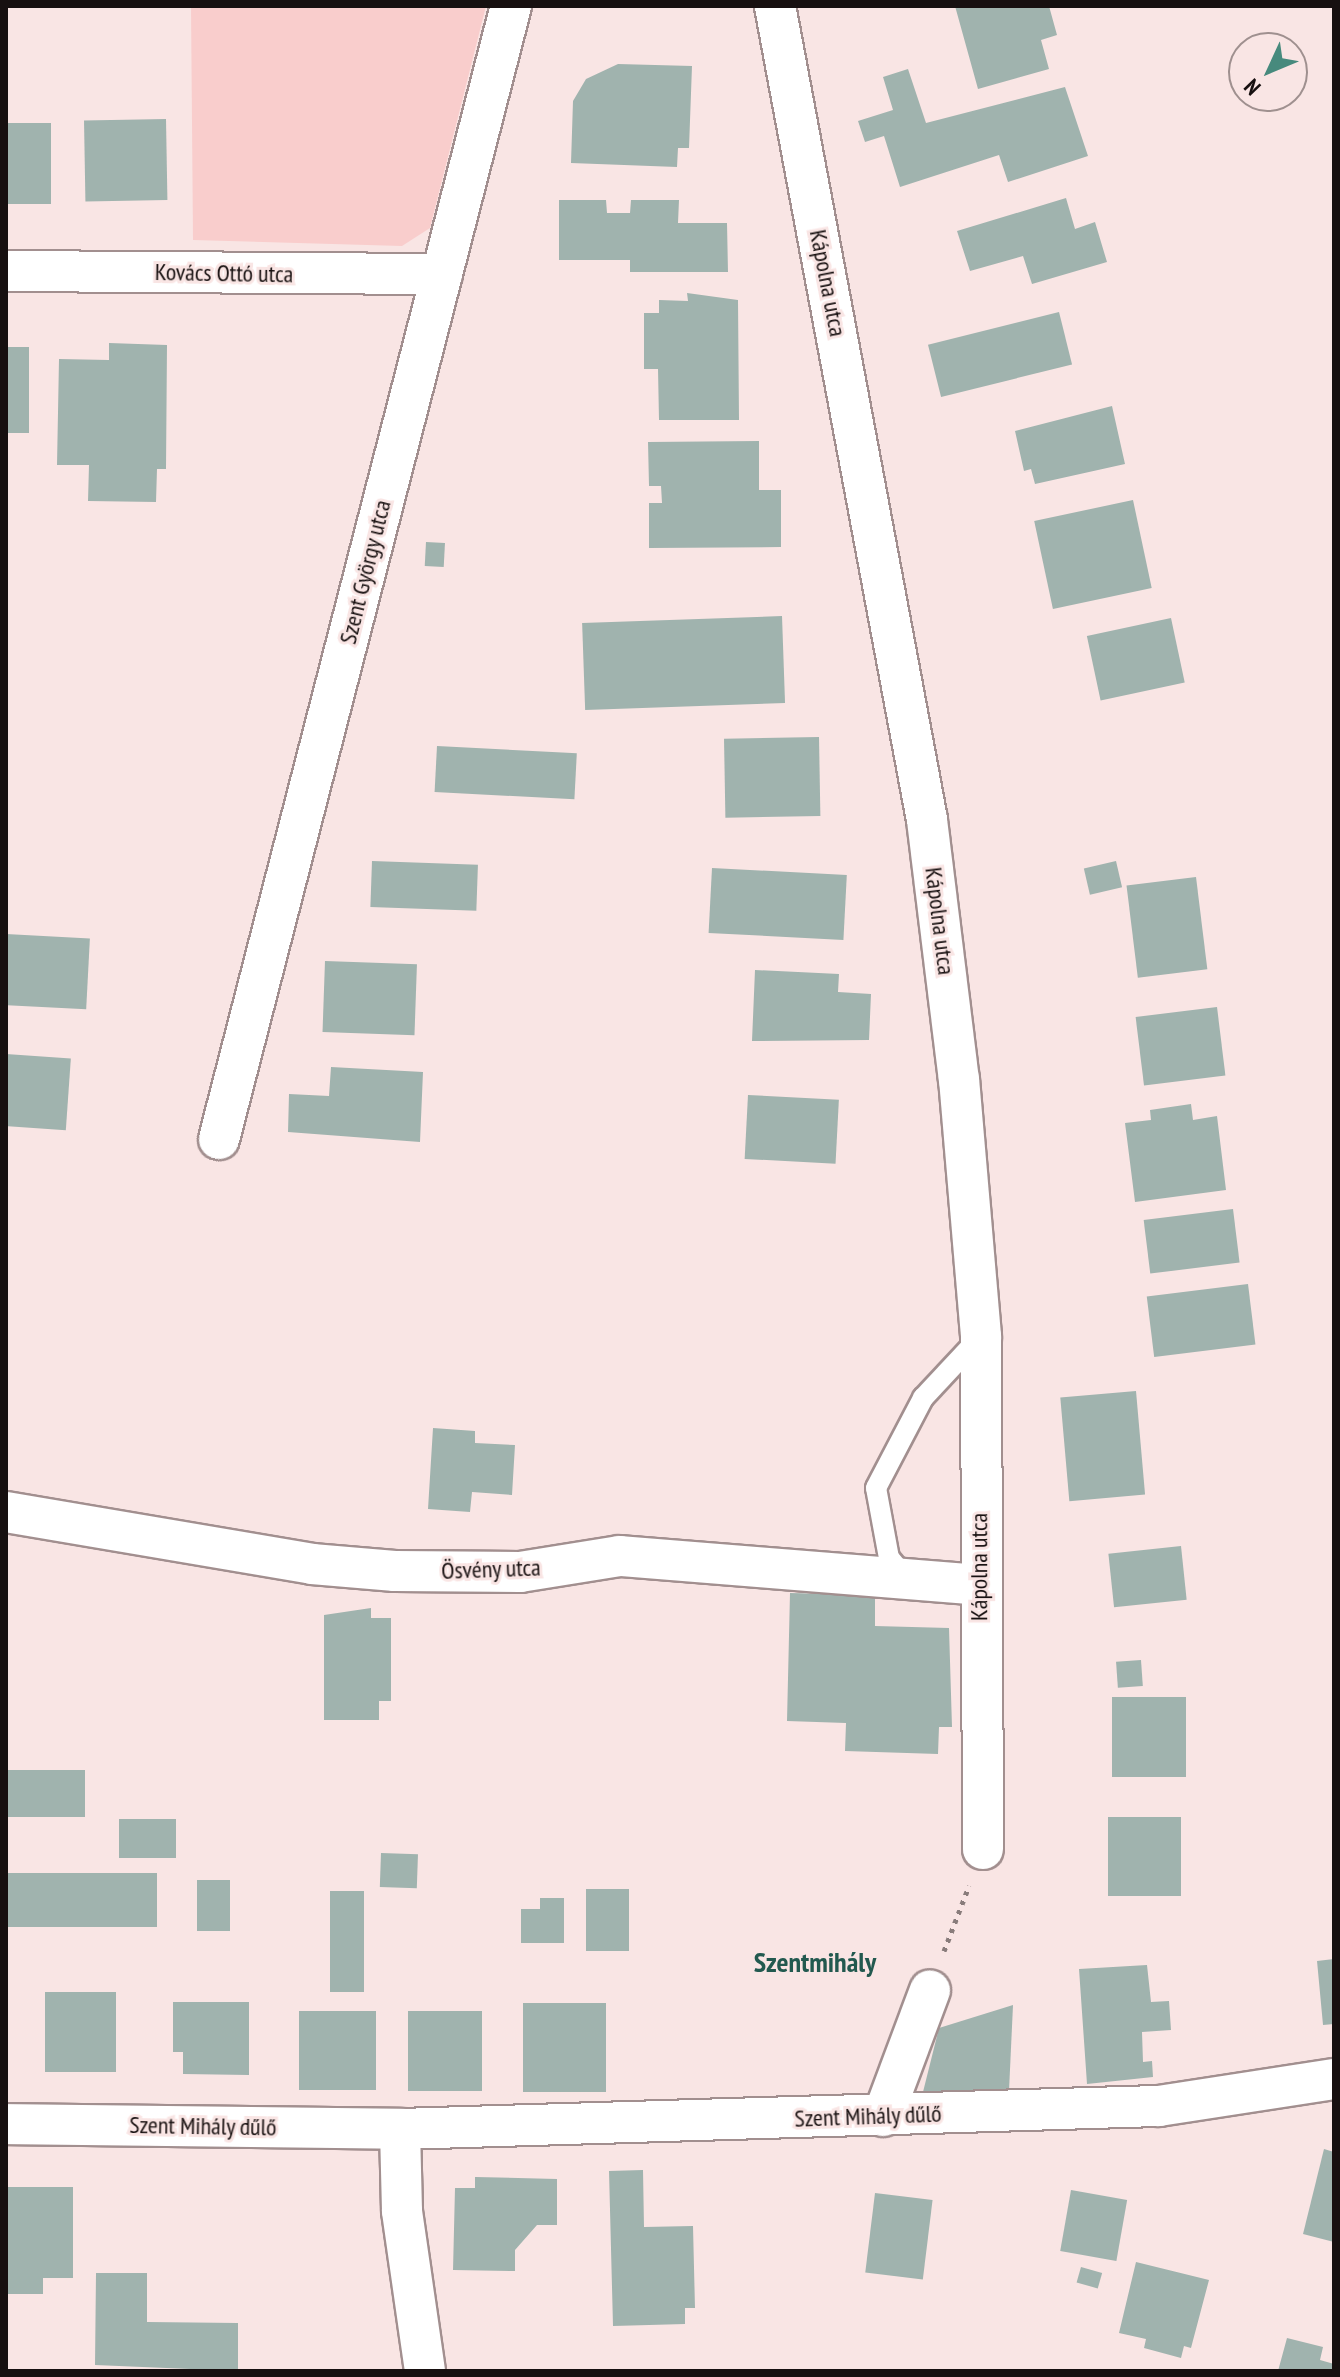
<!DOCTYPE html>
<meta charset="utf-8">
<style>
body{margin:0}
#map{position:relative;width:1340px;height:2377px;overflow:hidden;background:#f9e5e4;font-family:"PT Sans Narrow",sans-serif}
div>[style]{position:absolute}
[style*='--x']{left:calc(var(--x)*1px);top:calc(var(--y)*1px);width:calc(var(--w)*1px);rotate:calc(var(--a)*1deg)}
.green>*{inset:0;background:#f9cdcc}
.building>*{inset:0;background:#a0b3ae;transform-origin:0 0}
.path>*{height:5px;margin-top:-2.5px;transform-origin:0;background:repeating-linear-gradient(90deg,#897c7b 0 4px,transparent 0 10px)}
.roads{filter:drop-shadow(2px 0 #a28f8f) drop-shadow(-2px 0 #a28f8f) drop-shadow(0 2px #a28f8f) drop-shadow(0 -2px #a28f8f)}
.service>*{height:20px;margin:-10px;padding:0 10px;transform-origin:10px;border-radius:10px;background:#fff}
.minor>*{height:40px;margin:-20px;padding:0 20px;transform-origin:20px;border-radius:20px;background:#fff}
span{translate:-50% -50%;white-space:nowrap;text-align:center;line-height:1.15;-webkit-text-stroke:6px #f9e5e4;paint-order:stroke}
.street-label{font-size:24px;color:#171010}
.quarter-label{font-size:28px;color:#22594f;font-weight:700}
.frame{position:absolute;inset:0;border:8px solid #171010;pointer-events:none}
.north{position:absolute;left:1228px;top:32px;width:80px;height:80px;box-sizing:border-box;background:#f9e5e4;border:2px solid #9f908f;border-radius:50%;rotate:226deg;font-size:22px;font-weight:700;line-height:32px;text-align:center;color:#171010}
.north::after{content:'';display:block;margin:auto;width:28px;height:36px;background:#478a7d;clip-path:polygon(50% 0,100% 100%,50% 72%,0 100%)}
</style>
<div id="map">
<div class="green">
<i style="clip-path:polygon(191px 6px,486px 6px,430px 228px,402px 246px,193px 240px)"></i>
</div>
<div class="building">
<i style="clip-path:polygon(955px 6px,1049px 6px,1057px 35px,1041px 40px,1049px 69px,978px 89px)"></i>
<i style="clip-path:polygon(618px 64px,692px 66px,689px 148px,678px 148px,677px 167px,571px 163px,573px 101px,586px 79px)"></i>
<i style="clip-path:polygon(908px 69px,926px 123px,1065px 87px,1088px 156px,1008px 182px,999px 155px,900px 187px,884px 136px,865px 142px,858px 121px,893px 110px,883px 77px)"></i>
<i style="left:166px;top:119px;width:81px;height:82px;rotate:89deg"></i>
<i style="left:6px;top:123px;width:45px;height:81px"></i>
<i style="clip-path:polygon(1066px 198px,1075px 229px,1095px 222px,1107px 262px,1032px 284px,1023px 256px,970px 271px,957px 231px)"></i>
<i style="clip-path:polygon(559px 200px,606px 200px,607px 213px,630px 213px,631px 200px,679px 200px,678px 223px,727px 223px,728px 272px,630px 272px,630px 260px,559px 260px)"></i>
<i style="clip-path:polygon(687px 293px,738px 300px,739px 420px,659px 420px,658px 369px,644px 369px,644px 313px,659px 313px,659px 300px,688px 301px)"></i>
<i style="left:1059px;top:312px;width:54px;height:135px;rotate:76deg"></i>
<i style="clip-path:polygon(109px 343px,167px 345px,166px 469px,157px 469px,156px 502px,88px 501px,89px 465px,57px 465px,59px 359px,109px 360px)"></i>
<i style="left:6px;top:347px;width:23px;height:86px"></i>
<i style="clip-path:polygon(1112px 406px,1125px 464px,1035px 484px,1031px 469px,1024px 471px,1015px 431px)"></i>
<i style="clip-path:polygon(759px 441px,759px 490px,781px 490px,781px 547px,649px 548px,649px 503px,662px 503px,661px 486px,649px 486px,648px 442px)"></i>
<i style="left:1133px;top:500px;width:90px;height:101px;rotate:78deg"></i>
<i style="left:426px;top:542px;width:19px;height:24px;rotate:3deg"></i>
<i style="left:782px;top:616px;width:87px;height:200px;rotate:88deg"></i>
<i style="left:1171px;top:618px;width:66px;height:86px;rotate:78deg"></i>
<i style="left:819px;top:737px;width:79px;height:95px;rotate:89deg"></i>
<i style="left:437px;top:746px;width:140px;height:46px;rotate:3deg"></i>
<i style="left:372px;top:861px;width:106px;height:46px;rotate:2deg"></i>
<i style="left:1116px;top:861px;width:27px;height:33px;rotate:77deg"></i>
<i style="left:712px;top:868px;width:135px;height:65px;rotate:3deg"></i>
<i style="left:1196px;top:877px;width:93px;height:70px;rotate:83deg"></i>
<i style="left:6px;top:934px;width:84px;height:71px;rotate:3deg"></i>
<i style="left:325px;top:961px;width:92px;height:71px;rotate:2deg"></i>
<i style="clip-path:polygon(755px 970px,839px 974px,838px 992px,871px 994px,869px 1040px,752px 1041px)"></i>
<i style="left:1217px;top:1007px;width:69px;height:82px;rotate:83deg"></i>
<i style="left:6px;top:1054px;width:65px;height:72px;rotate:4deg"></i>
<i style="clip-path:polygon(331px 1067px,423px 1072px,420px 1142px,288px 1132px,289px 1094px,329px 1096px)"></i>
<i style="left:748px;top:1095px;width:91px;height:64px;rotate:3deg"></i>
<i style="clip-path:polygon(1191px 1104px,1193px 1120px,1217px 1116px,1226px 1190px,1135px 1202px,1125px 1123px,1151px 1120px,1150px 1110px)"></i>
<i style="left:1233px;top:1209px;width:54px;height:90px;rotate:83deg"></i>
<i style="left:1248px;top:1284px;width:61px;height:102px;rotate:83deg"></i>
<i style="left:1136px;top:1391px;width:104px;height:76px;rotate:85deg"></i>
<i style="clip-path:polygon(433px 1428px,475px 1431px,475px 1443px,515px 1445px,512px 1495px,472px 1492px,470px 1512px,428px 1509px)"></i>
<i style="left:1181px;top:1546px;width:54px;height:73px;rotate:84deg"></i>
<i style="clip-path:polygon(790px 1593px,875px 1595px,875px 1626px,949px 1628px,952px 1727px,939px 1727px,938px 1754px,845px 1751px,846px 1723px,787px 1721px)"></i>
<i style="clip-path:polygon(371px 1608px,371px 1618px,391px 1618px,391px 1701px,379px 1701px,379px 1720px,324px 1720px,324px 1615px)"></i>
<i style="left:1141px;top:1660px;width:26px;height:25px;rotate:86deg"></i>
<i style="left:1112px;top:1697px;width:74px;height:80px"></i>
<i style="left:6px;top:1770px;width:79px;height:47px"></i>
<i style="left:1108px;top:1817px;width:73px;height:79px"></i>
<i style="left:119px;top:1819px;width:57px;height:39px"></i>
<i style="left:381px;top:1853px;width:37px;height:34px;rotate:2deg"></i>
<i style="left:6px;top:1873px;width:151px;height:54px"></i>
<i style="left:197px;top:1880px;width:33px;height:51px"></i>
<i style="left:586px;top:1889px;width:43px;height:62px"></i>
<i style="left:330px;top:1891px;width:34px;height:101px"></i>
<i style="clip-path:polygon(540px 1898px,564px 1898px,564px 1943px,521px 1943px,521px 1909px,540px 1909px)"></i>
<i style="clip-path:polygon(1334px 1959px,1334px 2024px,1323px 2025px,1317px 1961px)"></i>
<i style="clip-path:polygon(1147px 1965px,1151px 2002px,1169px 2001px,1171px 2030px,1142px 2032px,1143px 2062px,1152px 2061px,1153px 2077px,1087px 2084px,1079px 1969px)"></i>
<i style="left:45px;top:1992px;width:71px;height:80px"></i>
<i style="clip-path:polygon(173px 2002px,249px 2002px,249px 2075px,183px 2074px,183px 2052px,173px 2052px)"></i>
<i style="left:523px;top:2003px;width:83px;height:89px"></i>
<i style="clip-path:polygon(1013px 2005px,1009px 2091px,921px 2100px,939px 2028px)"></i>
<i style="left:299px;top:2011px;width:77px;height:79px"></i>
<i style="left:408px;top:2011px;width:74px;height:80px"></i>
<i style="clip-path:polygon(1324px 2149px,1334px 2152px,1334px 2242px,1303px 2234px)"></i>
<i style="clip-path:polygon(643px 2170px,644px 2227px,693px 2226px,695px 2308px,685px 2308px,685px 2324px,613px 2326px,609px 2171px)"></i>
<i style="clip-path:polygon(475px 2177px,557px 2179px,557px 2225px,537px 2225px,515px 2250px,515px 2271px,453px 2270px,455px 2188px,475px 2188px)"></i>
<i style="clip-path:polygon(7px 2187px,73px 2187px,73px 2278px,43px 2278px,43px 2294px,7px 2294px)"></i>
<i style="left:1071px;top:2190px;width:57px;height:62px;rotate:10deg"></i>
<i style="left:875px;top:2193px;width:58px;height:80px;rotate:7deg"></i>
<i style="clip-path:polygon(1136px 2262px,1209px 2280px,1191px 2348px,1184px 2346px,1181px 2358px,1144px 2348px,1146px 2339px,1119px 2333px)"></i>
<i style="left:1081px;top:2267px;width:22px;height:16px;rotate:16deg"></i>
<i style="clip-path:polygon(96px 2273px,147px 2273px,147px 2322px,238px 2323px,238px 2371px,95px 2365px)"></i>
<i style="clip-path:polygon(1287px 2338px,1323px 2347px,1320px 2360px,1334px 2364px,1334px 2371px,1278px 2371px)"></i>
</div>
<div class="path">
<i style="--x:944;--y:1951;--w:70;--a:-69"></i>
</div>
<div class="roads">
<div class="service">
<i style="--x:906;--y:1578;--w:26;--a:-130"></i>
<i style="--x:889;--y:1558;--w:71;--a:-100.5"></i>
<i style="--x:876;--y:1488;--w:102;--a:-62.4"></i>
<i style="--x:923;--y:1398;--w:81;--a:-47"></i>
</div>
<div class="minor">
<i style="--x:775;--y:6;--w:828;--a:79.42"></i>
<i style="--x:927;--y:820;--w:261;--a:83"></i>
<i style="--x:959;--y:1079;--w:258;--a:85.1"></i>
<i style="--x:981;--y:1336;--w:513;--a:89.78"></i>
<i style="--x:6;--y:271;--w:436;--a:0.4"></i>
<i style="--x:219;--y:1139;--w:1170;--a:-75.55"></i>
<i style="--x:6;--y:1512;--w:310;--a:9.6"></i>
<i style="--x:312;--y:1564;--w:83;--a:4.8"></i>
<i style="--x:395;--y:1571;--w:125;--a:0.5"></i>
<i style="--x:520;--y:1572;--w:101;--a:-9.1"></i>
<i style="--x:620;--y:1556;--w:359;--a:4.6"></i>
<i style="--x:883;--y:2116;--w:134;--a:-69.5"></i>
<i style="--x:6;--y:2124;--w:394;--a:0.7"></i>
<i style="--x:425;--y:2371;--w:162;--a:-98.2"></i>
<i style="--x:402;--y:2211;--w:82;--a:-91.4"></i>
<i style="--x:400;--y:2129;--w:759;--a:-1.74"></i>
<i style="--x:1159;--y:2106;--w:177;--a:-8.8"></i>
</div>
</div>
<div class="street-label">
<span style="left:224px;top:273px;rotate:1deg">Kovács Ottó utca</span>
<span style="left:828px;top:283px;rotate:79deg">Kápolna utca</span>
<span style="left:365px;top:572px;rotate:-76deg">Szent György utca</span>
<span style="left:940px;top:921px;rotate:83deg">Kápolna utca</span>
<span style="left:979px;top:1567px;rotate:-90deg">Kápolna utca</span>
<span style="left:491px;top:1569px;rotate:-2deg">Ösvény utca</span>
<span style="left:868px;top:2116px;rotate:-2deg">Szent Mihály dűlő</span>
<span style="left:203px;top:2126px;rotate:1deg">Szent Mihály dűlő</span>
</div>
<div class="quarter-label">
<span style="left:815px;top:1962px">Szentmihály</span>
</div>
<div class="frame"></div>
<div class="north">N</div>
</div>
